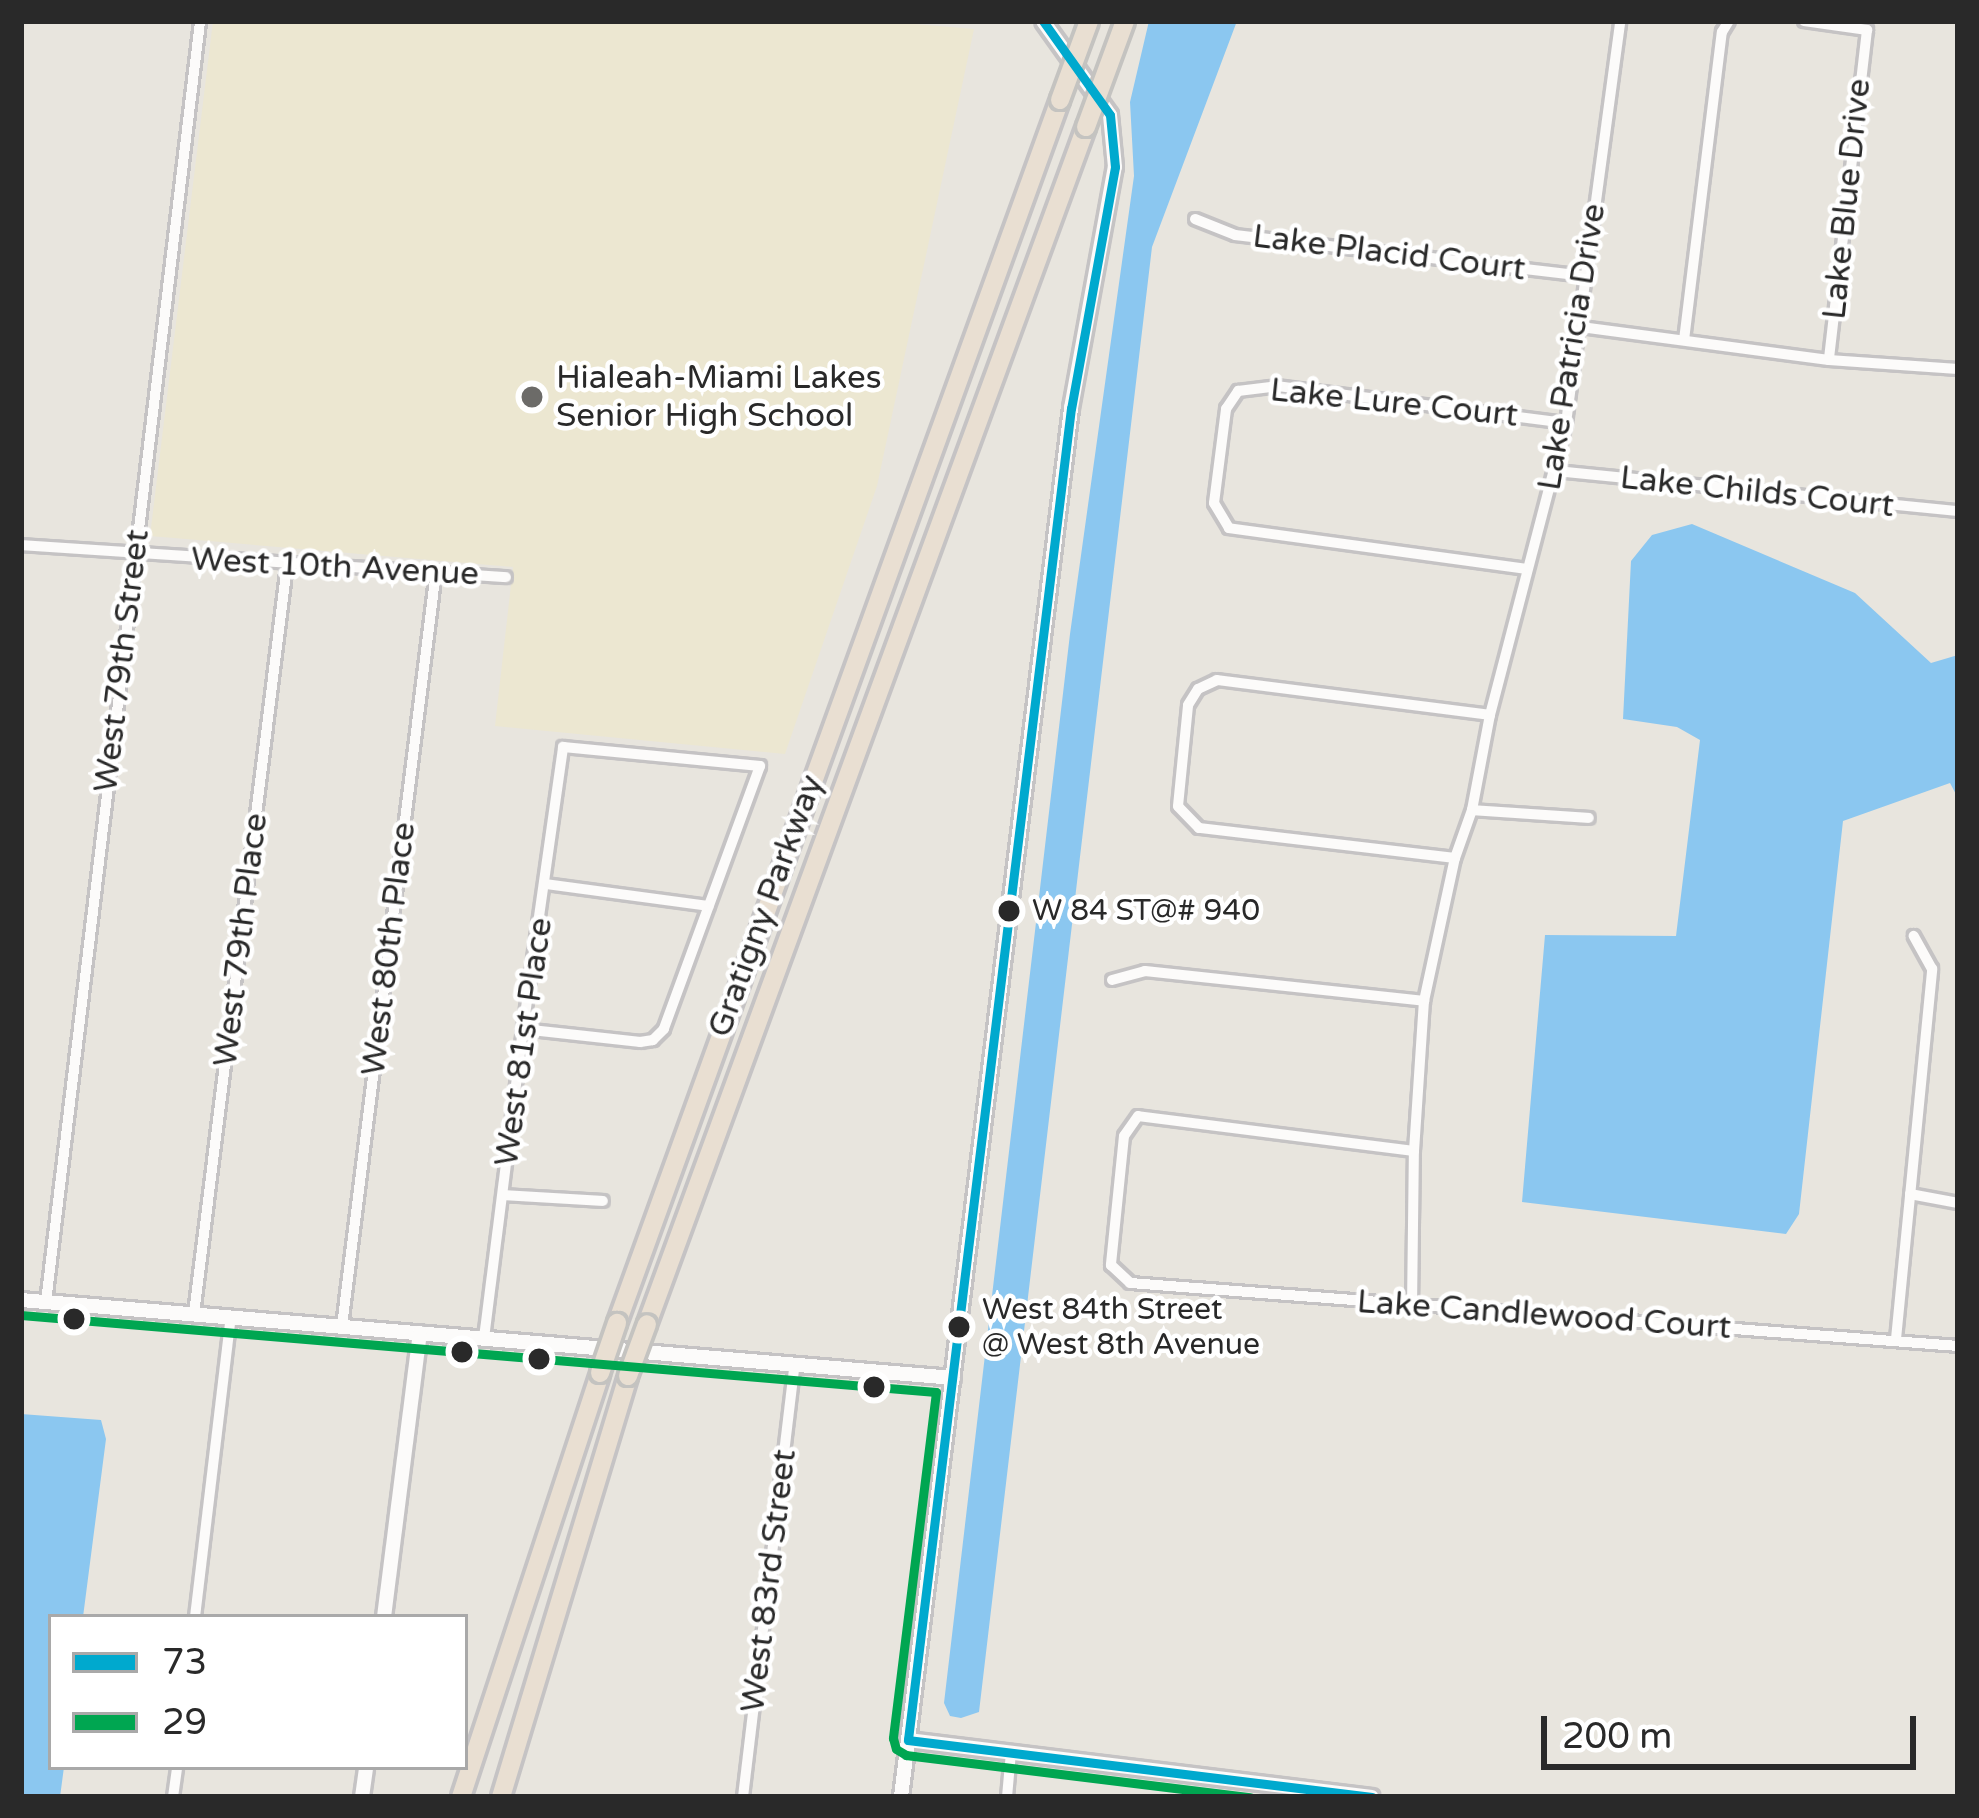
<!DOCTYPE html>
<style>
body{margin:0}
#map{position:relative;width:1979px;height:1818px;overflow:hidden;background:#e8e5de;font-family:"Varela Round",sans-serif}
div>[style]{position:absolute}
[style*='--x']{left:calc(var(--x)*1px);top:calc(var(--y)*1px);width:calc(var(--w)*1px);rotate:calc(var(--a)*1deg)}
.education>*{inset:0;background:#ece7d1}
.water>*{inset:0;background:#8bc7f0}
.roads{filter:drop-shadow(3px 0 #c5c3c4) drop-shadow(-3px 0 #c5c3c4) drop-shadow(0 3px #c5c3c4) drop-shadow(0 -3px #c5c3c4)}
.minor>*{height:10px;margin:-5px;padding:0 5px;transform-origin:5px;border-radius:5px;background:#fcfbfa}
.tertiary>*{height:14px;margin:-7px;padding:0 7px;transform-origin:7px;border-radius:7px;background:#fcfbfa}
.motorway>*{height:18px;margin:-9px;padding:0 9px;transform-origin:9px;border-radius:9px;background:#e9dfd2}
.bridges{filter:drop-shadow(3px 0 #c4c3c0) drop-shadow(-3px 0 #c4c3c0) drop-shadow(0 3px #c4c3c0) drop-shadow(0 -3px #c4c3c0)}
.motorway-bridge>*{height:18px;margin:-9px;padding:0 9px;transform-origin:9px;border-radius:9px;background:#e9dfd2}
.bus-1>*{height:9px;margin:-4.5px;padding:0 4.5px;transform-origin:4.5px;border-radius:4.5px;background:#00a9ce}
.bus-2>*{height:9px;margin:-4.5px;padding:0 4.5px;transform-origin:4.5px;border-radius:4.5px;background:#00a651}
.dots>*{width:33px;height:33px;translate:-50% -50%;box-sizing:border-box;border:6px solid #fff;border-radius:50%}
span{translate:-50% -50%;white-space:nowrap;text-align:center;line-height:1.15;-webkit-text-stroke:9px #fff;paint-order:stroke}
.bus-label{font-size:30px;color:#292929}
.left{translate:0 -50%;text-align:left}
.street-label{font-size:33px;color:#292929}
.poi-label{font-size:33px;color:#292929}
.frame{position:absolute;inset:0;border:24px solid #292929;pointer-events:none}
.legend{position:absolute;left:48px;top:1614px;width:420px;height:156px;box-sizing:border-box;background:#fff;border:3px solid #a9a9a9;margin:0;padding:15px 21px;list-style:none;font-size:36px;color:#292929}
.legend li{display:flex;align-items:center;gap:24px;height:60px}
.legend b{width:60px;border:3px solid #a9a9a9}
.scale{position:absolute;left:1541px;top:1716px;width:375px;height:54px;box-sizing:border-box;border:6px solid #292929;border-top:0;padding-left:15px;font-size:36px;line-height:42px;white-space:nowrap;color:#292929;-webkit-text-stroke:9px #fff;paint-order:stroke}
</style>
<div id="map">
<div class="education">
<i style="clip-path:polygon(213px 21px,879px 21px,974px 29px,877px 486px,785px 754px,495px 726px,513px 567px,150px 536px)"></i>
</div>
<div class="water">
<i style="clip-path:polygon(1149px 21px,1237px 21px,1152px 247px,979px 1712px,961px 1718px,950px 1716px,944px 1703px,1070px 634px,1134px 176px,1130px 102px)"></i>
<i style="clip-path:polygon(1692px 524px,1855px 593px,1931px 663px,1958px 655px,1958px 798px,1950px 783px,1843px 821px,1799px 1214px,1786px 1234px,1522px 1202px,1545px 935px,1676px 936px,1700px 740px,1677px 727px,1623px 719px,1631px 561px,1652px 535px)"></i>
<i style="clip-path:polygon(21px 1414px,101px 1420px,106px 1439px,83px 1617px,51px 1617px,51px 1767px,64px 1767px,60px 1797px,21px 1797px)"></i>
</div>
<div class="roads">
<div class="minor">
<i style="--x:1804;--y:21;--w:64;--a:8.1"></i>
<i style="--x:1867;--y:30;--w:332;--a:96.6"></i>
<i style="--x:1195;--y:219;--w:43;--a:21.8"></i>
<i style="--x:1235;--y:235;--w:352;--a:6.7"></i>
<i style="--x:1581;--y:327;--w:250;--a:7.6"></i>
<i style="--x:1829;--y:360;--w:129;--a:4"></i>
<i style="--x:1684;--y:340;--w:310;--a:-83"></i>
<i style="--x:1722;--y:32;--w:13;--a:-58"></i>
<i style="--x:1556;--y:471;--w:404;--a:5.7"></i>
<i style="--x:21;--y:545;--w:486;--a:3.8"></i>
<i style="--x:1527;--y:569;--w:301;--a:-172.2"></i>
<i style="--x:1229;--y:528;--w:29;--a:-121"></i>
<i style="--x:1214;--y:503;--w:95;--a:-82.7"></i>
<i style="--x:1226;--y:409;--w:22;--a:-56"></i>
<i style="--x:1238;--y:391;--w:39;--a:-7"></i>
<i style="--x:1277;--y:386;--w:291;--a:7.3"></i>
<i style="--x:1472;--y:810;--w:117;--a:3.9"></i>
<i style="--x:1455;--y:858;--w:258;--a:-173.3"></i>
<i style="--x:1199;--y:828;--w:30;--a:-134"></i>
<i style="--x:1178;--y:806;--w:101;--a:-84.3"></i>
<i style="--x:1188;--y:705;--w:19;--a:-58"></i>
<i style="--x:1198;--y:689;--w:21;--a:-25"></i>
<i style="--x:1217;--y:680;--w:275;--a:7.3"></i>
<i style="--x:546;--y:884;--w:164;--a:7.7"></i>
<i style="--x:1112;--y:980;--w:34;--a:-15"></i>
<i style="--x:1145;--y:971;--w:281;--a:6.1"></i>
<i style="--x:1414;--y:1151;--w:278;--a:-172.8"></i>
<i style="--x:1138;--y:1116;--w:24;--a:125"></i>
<i style="--x:1124;--y:1136;--w:130;--a:95.8"></i>
<i style="--x:1111;--y:1265;--w:26;--a:43"></i>
<i style="--x:1130;--y:1283;--w:830;--a:4.35"></i>
<i style="--x:1910;--y:1194;--w:49;--a:10.6"></i>
<i style="--x:503;--y:1195;--w:100;--a:3.4"></i>
<i style="--x:46;--y:1302;--w:1290;--a:-83.14"></i>
<i style="--x:1412;--y:1307;--w:156;--a:-89.3"></i>
<i style="--x:1414;--y:1151;--w:150;--a:-86.2"></i>
<i style="--x:1424;--y:1001;--w:146;--a:-77.8"></i>
<i style="--x:1455;--y:858;--w:51;--a:-70.5"></i>
<i style="--x:1472;--y:810;--w:97;--a:-79.3"></i>
<i style="--x:1490;--y:715;--w:302;--a:-75.4"></i>
<i style="--x:1566;--y:423;--w:406;--a:-82.3"></i>
<i style="--x:194;--y:1314;--w:755;--a:-82.92"></i>
<i style="--x:342;--y:1326;--w:761;--a:-82.9"></i>
<i style="--x:484;--y:1338;--w:311;--a:-82.8"></i>
<i style="--x:523;--y:1029;--w:285;--a:-81.9"></i>
<i style="--x:563;--y:747;--w:198;--a:5.5"></i>
<i style="--x:760;--y:766;--w:280;--a:110.1"></i>
<i style="--x:664;--y:1029;--w:16;--a:135"></i>
<i style="--x:653;--y:1040;--w:13;--a:171"></i>
<i style="--x:640;--y:1042;--w:118;--a:-173.7"></i>
<i style="--x:1896;--y:1339;--w:372;--a:-84.4"></i>
<i style="--x:1932;--y:969;--w:38;--a:-119"></i>
<i style="--x:195;--y:1617;--w:302;--a:-83.2"></i>
<i style="--x:173;--y:1797;--w:30;--a:-82"></i>
<i style="--x:743;--y:1797;--w:436;--a:-83.2"></i>
<i style="--x:1007;--y:1797;--w:45;--a:-84.9"></i>
</div>
<div class="tertiary">
<i style="--x:21;--y:1300;--w:935;--a:4.78"></i>
<i style="--x:384;--y:1617;--w:286;--a:-82.8"></i>
<i style="--x:908;--y:1740;--w:467;--a:7"></i>
<i style="--x:362;--y:1797;--w:30;--a:-82"></i>
<i style="--x:901;--y:1797;--w:1399;--a:-83.02"></i>
<i style="--x:1071;--y:408;--w:245;--a:-79.7"></i>
<i style="--x:1115;--y:167;--w:52;--a:-95.5"></i>
<i style="--x:1110;--y:115;--w:115;--a:-125.5"></i>
</div>
<div class="motorway">
<i style="--x:617;--y:1323;--w:1301;--a:-70.09"></i>
<i style="--x:647;--y:1324;--w:1275;--a:-69.86"></i>
<i style="--x:461;--y:1797;--w:446;--a:-71.8"></i>
<i style="--x:501;--y:1797;--w:440;--a:-73.2"></i>
</div>
</div>
<div class="bridges">
<div class="motorway-bridge">
<i style="--x:1060;--y:100;--w:84;--a:-69.8"></i>
<i style="--x:1086;--y:127;--w:113;--a:-69.8"></i>
<i style="--x:600;--y:1373;--w:53;--a:-71.2"></i>
<i style="--x:628;--y:1376;--w:55;--a:-69.9"></i>
</div>
</div>
<div class="bus-1">
<i style="--x:1043;--y:21;--w:115;--a:54.5"></i>
<i style="--x:1110;--y:115;--w:52;--a:84.5"></i>
<i style="--x:1115;--y:167;--w:245;--a:100.3"></i>
<i style="--x:1071;--y:408;--w:1342;--a:96.98"></i>
<i style="--x:908;--y:1740;--w:467;--a:7"></i>
</div>
<div class="bus-2">
<i style="--x:21;--y:1315;--w:918;--a:4.81"></i>
<i style="--x:936;--y:1392;--w:349;--a:97.1"></i>
<i style="--x:893;--y:1738;--w:11;--a:75"></i>
<i style="--x:896;--y:1749;--w:12;--a:31"></i>
<i style="--x:906;--y:1755;--w:346;--a:7"></i>
</div>
<div class="dots">
<i style="left:532px;top:397px;background:#6c6b68"></i>
<i style="left:1009px;top:911px;background:#292929"></i>
<i style="left:74px;top:1319px;background:#292929"></i>
<i style="left:959px;top:1327px;background:#292929"></i>
<i style="left:462px;top:1352px;background:#292929"></i>
<i style="left:539px;top:1359px;background:#292929"></i>
<i style="left:874px;top:1387px;background:#292929"></i>
</div>
<div class="bus-label">
<span class="left" style="left:1032px;top:911px">W 84 ST@# 940</span>
<span class="left" style="left:982px;top:1327px">West 84th Street<br>@ West 8th Avenue</span>
</div>
<div class="street-label">
<span style="left:1847px;top:199px;rotate:-84deg">Lake Blue Drive</span>
<span style="left:1389px;top:253px;rotate:7deg">Lake Placid Court</span>
<span style="left:1572px;top:347px;rotate:-81deg">Lake Patricia Drive</span>
<span style="left:1394px;top:403px;rotate:6deg">Lake Lure Court</span>
<span style="left:1757px;top:492px;rotate:6deg">Lake Childs Court</span>
<span style="left:335px;top:567px;rotate:3deg">West 10th Avenue</span>
<span style="left:122px;top:661px;rotate:-83deg">West 79th Street</span>
<span style="left:766px;top:906px;rotate:-70deg">Gratigny Parkway</span>
<span style="left:241px;top:940px;rotate:-83deg">West 79th Place</span>
<span style="left:389px;top:949px;rotate:-83deg">West 80th Place</span>
<span style="left:524px;top:1042px;rotate:-82deg">West 81st Place</span>
<span style="left:1544px;top:1315px;rotate:4deg">Lake Candlewood Court</span>
<span style="left:769px;top:1581px;rotate:-83deg">West 83rd Street</span>
</div>
<div class="poi-label">
<span class="left" style="left:556px;top:397px">Hialeah-Miami Lakes<br>Senior High School</span>
</div>
<div class="frame"></div>
<ul class="legend">
<li><b style="height:15px;background:#00a9ce"></b>73</li>
<li><b style="height:15px;background:#00a651"></b>29</li>
</ul>
<div class="scale">200 m</div>
</div>
